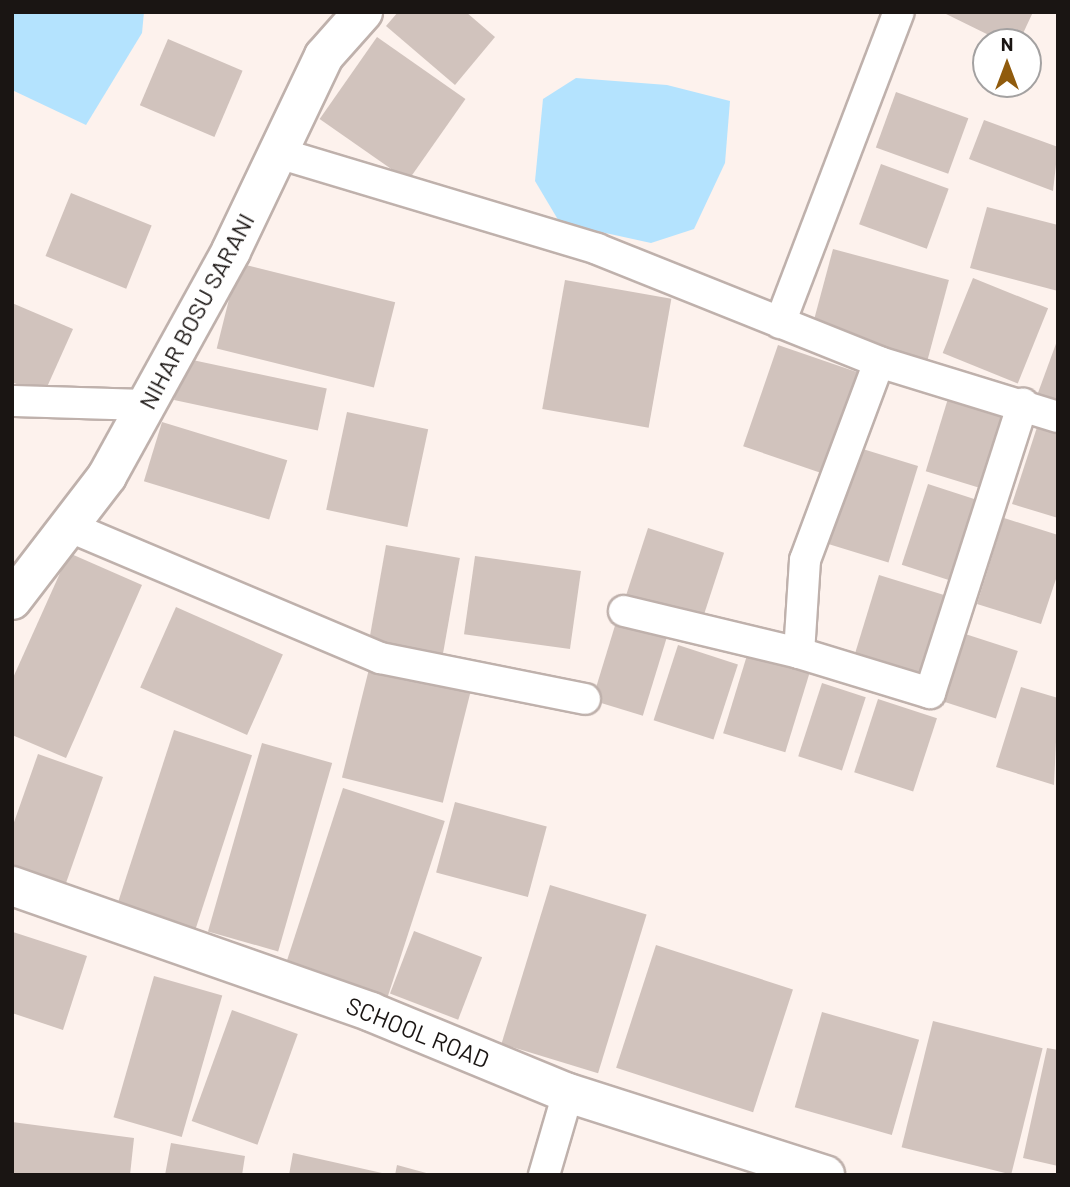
<!DOCTYPE html>
<style>
body{margin:0}
#map{position:relative;width:1070px;height:1187px;overflow:hidden;background:#fdf2ed;font-family:Barlow,sans-serif}
div>[style]{position:absolute}
[style*='--x']{left:calc(var(--x)*1px);top:calc(var(--y)*1px);width:calc(var(--w)*1px);rotate:calc(var(--a)*1deg)}
.water>*{inset:0;background:#b4e3fe}
.building>*{inset:0;background:#d1c3bd;transform-origin:0 0}
.roads{filter:drop-shadow(2px 0 #bfb1ac) drop-shadow(-2px 0 #bfb1ac) drop-shadow(0 2px #bfb1ac) drop-shadow(0 -2px #bfb1ac)}
.lane>*{height:30px;margin:-15px;padding:0 15px;transform-origin:15px;border-radius:15px;background:#fff}
.street>*{height:38px;margin:-19px;padding:0 19px;transform-origin:19px;border-radius:19px;background:#fff}
span{translate:-50% -50%;white-space:nowrap;text-align:center;line-height:1.15;-webkit-text-stroke:5px #fff;paint-order:stroke}
.street-label{font-size:24px;color:#1a1513}
.frame{position:absolute;inset:0;border:14px solid #1a1513;pointer-events:none}
.north{position:absolute;left:972px;top:28px;width:70px;height:70px;box-sizing:border-box;background:#fff;border:2px solid #a3a1a1;border-radius:50%;rotate:0deg;font-size:19px;font-weight:700;line-height:28px;text-align:center;color:#1a1513}
.north::after{content:'';display:block;margin:auto;width:24px;height:32px;background:#905b0d;clip-path:polygon(50% 0,100% 100%,50% 72%,0 100%)}
</style>
<div id="map">
<div class="water">
<i style="clip-path:polygon(12px 12px,144px 12px,142px 33px,86px 125px,12px 90px)"></i>
<i style="clip-path:polygon(576px 78px,667px 85px,730px 101px,725px 163px,694px 229px,651px 243px,560px 223px,535px 181px,543px 99px)"></i>
</div>
<div class="building">
<i style="clip-path:polygon(398px 12px,466px 12px,495px 37px,455px 85px,386px 26px)"></i>
<i style="clip-path:polygon(942px 12px,1033px 12px,1019px 42px,1003px 42px)"></i>
<i style="left:377px;top:37px;width:108px;height:100px;rotate:35deg"></i>
<i style="left:168px;top:39px;width:81px;height:72px;rotate:23deg"></i>
<i style="left:896px;top:92px;width:77px;height:59px;rotate:20deg"></i>
<i style="clip-path:polygon(984px 120px,1058px 147px,1053px 191px,969px 159px)"></i>
<i style="left:881px;top:164px;width:72px;height:64px;rotate:20deg"></i>
<i style="left:71px;top:193px;width:87px;height:68px;rotate:22deg"></i>
<i style="clip-path:polygon(987px 207px,1058px 225px,1058px 291px,970px 268px)"></i>
<i style="left:833px;top:249px;width:120px;height:85px;rotate:15deg"></i>
<i style="left:238px;top:263px;width:162px;height:88px;rotate:14deg"></i>
<i style="left:973px;top:278px;width:81px;height:81px;rotate:22deg"></i>
<i style="left:565px;top:280px;width:108px;height:131px;rotate:10deg"></i>
<i style="clip-path:polygon(12px 303px,73px 329px,43px 396px,12px 382px)"></i>
<i style="clip-path:polygon(1057px 341px,1058px 341px,1058px 409px,1035px 401px)"></i>
<i style="left:778px;top:345px;width:84px;height:107px;rotate:19deg"></i>
<i style="left:183px;top:358px;width:147px;height:43px;rotate:12deg"></i>
<i style="left:950px;top:392px;width:67px;height:83px;rotate:17deg"></i>
<i style="left:347px;top:412px;width:83px;height:100px;rotate:12deg"></i>
<i style="clip-path:polygon(1040px 418px,1058px 424px,1058px 518px,1012px 504px)"></i>
<i style="left:162px;top:422px;width:131px;height:62px;rotate:17deg"></i>
<i style="left:853px;top:446px;width:68px;height:101px;rotate:17deg"></i>
<i style="left:928px;top:484px;width:55px;height:85px;rotate:18deg"></i>
<i style="clip-path:polygon(1004px 518px,1058px 535px,1058px 573px,1041px 624px,977px 604px)"></i>
<i style="left:648px;top:528px;width:80px;height:70px;rotate:18deg"></i>
<i style="left:386px;top:545px;width:75px;height:99px;rotate:10deg"></i>
<i style="clip-path:polygon(69px 553px,142px 585px,66px 758px,12px 735px,12px 680px)"></i>
<i style="left:475px;top:556px;width:107px;height:79px;rotate:8deg"></i>
<i style="left:879px;top:575px;width:68px;height:88px;rotate:17deg"></i>
<i style="left:176px;top:607px;width:117px;height:88px;rotate:24deg"></i>
<i style="left:617px;top:619px;width:53px;height:85px;rotate:17deg"></i>
<i style="left:956px;top:631px;width:65px;height:71px;rotate:18deg"></i>
<i style="left:678px;top:645px;width:63px;height:79px;rotate:18deg"></i>
<i style="left:748px;top:652px;width:65px;height:85px;rotate:17deg"></i>
<i style="left:370px;top:665px;width:104px;height:116px;rotate:14deg"></i>
<i style="left:822px;top:683px;width:46px;height:77px;rotate:18deg"></i>
<i style="clip-path:polygon(1021px 687px,1058px 698px,1054px 785px,996px 767px)"></i>
<i style="left:878px;top:699px;width:62px;height:77px;rotate:18deg"></i>
<i style="left:174px;top:730px;width:82px;height:186px;rotate:18deg"></i>
<i style="left:262px;top:743px;width:73px;height:196px;rotate:16deg"></i>
<i style="clip-path:polygon(38px 754px,103px 777px,66px 883px,12px 865px,12px 828px)"></i>
<i style="left:343px;top:788px;width:107px;height:186px;rotate:18deg"></i>
<i style="left:455px;top:802px;width:95px;height:73px;rotate:15deg"></i>
<i style="left:550px;top:885px;width:101px;height:166px;rotate:17deg"></i>
<i style="left:414px;top:931px;width:73px;height:67px;rotate:21deg"></i>
<i style="clip-path:polygon(13px 932px,87px 956px,63px 1030px,12px 1013px)"></i>
<i style="left:656px;top:945px;width:144px;height:129px;rotate:18deg"></i>
<i style="left:154px;top:976px;width:71px;height:147px;rotate:16deg"></i>
<i style="left:232px;top:1010px;width:70px;height:118px;rotate:20deg"></i>
<i style="left:822px;top:1012px;width:101px;height:99px;rotate:16deg"></i>
<i style="left:933px;top:1021px;width:113px;height:130px;rotate:14deg"></i>
<i style="clip-path:polygon(1047px 1048px,1058px 1050px,1058px 1166px,1023px 1158px)"></i>
<i style="clip-path:polygon(12px 1122px,134px 1138px,130px 1175px,12px 1175px)"></i>
<i style="clip-path:polygon(171px 1143px,245px 1156px,242px 1175px,165px 1175px)"></i>
<i style="clip-path:polygon(293px 1153px,382px 1173px,382px 1175px,289px 1175px)"></i>
<i style="clip-path:polygon(397px 1165px,430px 1174px,429px 1175px,395px 1175px)"></i>
</div>
<div class="roads">
<div class="lane">
<i style="--x:278;--y:153;--w:333;--a:16.7"></i>
<i style="--x:597;--y:249;--w:304;--a:21.8"></i>
<i style="--x:879;--y:362;--w:187;--a:17.1"></i>
<i style="--x:780;--y:323;--w:333;--a:-69.1"></i>
<i style="--x:12;--y:401;--w:134;--a:1.7"></i>
<i style="--x:70;--y:527;--w:337;--a:22.9"></i>
<i style="--x:380;--y:658;--w:209;--a:11.3"></i>
<i style="--x:624;--y:611;--w:180;--a:13.5"></i>
<i style="--x:799;--y:653;--w:137;--a:17"></i>
<i style="--x:930;--y:693;--w:304;--a:-72.2"></i>
<i style="--x:799;--y:653;--w:93;--a:-86.3"></i>
<i style="--x:805;--y:560;--w:211;--a:-69.5"></i>
<i style="--x:544;--y:1175;--w:85;--a:-73.7"></i>
</div>
<div class="street">
<i style="--x:12;--y:600;--w:156;--a:-52.5"></i>
<i style="--x:107;--y:476;--w:257;--a:-61.1"></i>
<i style="--x:231;--y:251;--w:216;--a:-64.5"></i>
<i style="--x:324;--y:56;--w:59;--a:-48.4"></i>
<i style="--x:12;--y:886;--w:380;--a:19.3"></i>
<i style="--x:371;--y:1012;--w:213;--a:22.4"></i>
<i style="--x:568;--y:1093;--w:270;--a:17.7"></i>
</div>
</div>
<div class="street-label">
<span style="left:196px;top:311px;rotate:-62deg">NIHAR BOSU SARANI</span>
<span style="left:418px;top:1032px;rotate:22deg">SCHOOL ROAD</span>
</div>
<div class="frame"></div>
<div class="north">N</div>
</div>
